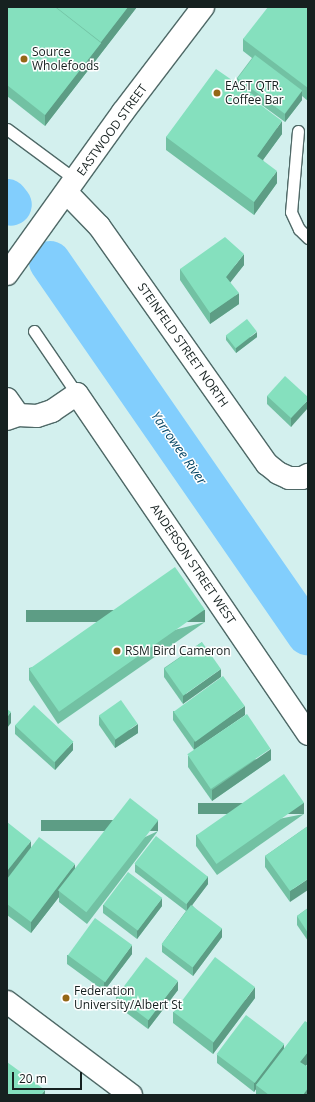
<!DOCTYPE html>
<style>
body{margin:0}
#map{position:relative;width:315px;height:1102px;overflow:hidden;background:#d3f0ee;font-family:"Open Sans",sans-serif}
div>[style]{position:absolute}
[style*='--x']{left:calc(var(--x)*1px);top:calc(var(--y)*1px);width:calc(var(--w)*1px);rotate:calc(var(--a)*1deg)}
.river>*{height:42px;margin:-21px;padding:0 21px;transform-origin:21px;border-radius:21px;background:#82cefd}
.roads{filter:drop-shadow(1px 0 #4f6967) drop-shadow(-1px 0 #4f6967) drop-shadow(0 1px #4f6967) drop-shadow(0 -1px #4f6967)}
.lane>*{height:11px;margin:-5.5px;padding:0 5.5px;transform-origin:5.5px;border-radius:5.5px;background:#fff}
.street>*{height:22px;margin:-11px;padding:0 11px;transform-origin:11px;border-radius:11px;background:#fff}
.secondary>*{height:22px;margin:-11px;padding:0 11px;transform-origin:11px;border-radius:11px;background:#fff}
.wall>*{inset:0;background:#72c1a3}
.shaded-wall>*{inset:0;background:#5d9d85;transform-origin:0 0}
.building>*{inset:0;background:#85e0be;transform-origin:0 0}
.dots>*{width:11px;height:11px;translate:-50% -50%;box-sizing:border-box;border:2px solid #fff;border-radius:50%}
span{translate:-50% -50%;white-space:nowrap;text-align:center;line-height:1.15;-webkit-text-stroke:3px #fff;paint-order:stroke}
.poi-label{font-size:12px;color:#162120}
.left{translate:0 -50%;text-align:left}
.street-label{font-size:12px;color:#162120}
.water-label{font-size:13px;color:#064665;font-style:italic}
.frame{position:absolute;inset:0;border:8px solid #162120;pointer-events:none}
.scale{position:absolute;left:12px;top:1072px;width:70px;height:18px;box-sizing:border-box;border:2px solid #162120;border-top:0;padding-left:5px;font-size:12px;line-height:14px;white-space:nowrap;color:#162120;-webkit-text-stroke:3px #fff;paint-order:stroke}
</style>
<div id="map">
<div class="river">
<i style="--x:7;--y:200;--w:6;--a:51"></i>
<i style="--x:50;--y:262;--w:453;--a:55.3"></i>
</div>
<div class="roads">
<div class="lane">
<i style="--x:7;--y:129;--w:86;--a:36.5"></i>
<i style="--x:298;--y:131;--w:81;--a:94.9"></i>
<i style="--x:291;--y:212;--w:19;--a:65"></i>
<i style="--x:299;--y:229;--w:13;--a:45"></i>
<i style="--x:34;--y:331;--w:76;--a:55.7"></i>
</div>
<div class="street">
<i style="--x:67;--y:193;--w:46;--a:45.9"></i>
<i style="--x:99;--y:226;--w:291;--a:54.8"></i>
<i style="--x:267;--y:464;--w:14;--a:39"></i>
<i style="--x:278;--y:473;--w:12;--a:24"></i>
<i style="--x:289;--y:478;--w:13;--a:0"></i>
<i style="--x:302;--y:478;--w:7;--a:-27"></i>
<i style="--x:7;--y:399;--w:19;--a:55"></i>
<i style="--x:7;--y:419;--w:12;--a:-20"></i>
<i style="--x:18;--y:415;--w:19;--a:3"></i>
<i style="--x:37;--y:416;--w:16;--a:-18"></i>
<i style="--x:52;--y:411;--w:30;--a:-34"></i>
<i style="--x:77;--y:394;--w:411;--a:55.8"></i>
<i style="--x:7;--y:1002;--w:155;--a:36.9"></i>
</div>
<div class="secondary">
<i style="--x:7;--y:274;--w:199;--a:-54.4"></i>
<i style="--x:123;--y:112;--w:132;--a:-52.7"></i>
</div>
</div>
<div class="wall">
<i style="clip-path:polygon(7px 7px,137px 7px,45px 126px,7px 96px)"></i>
<i style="clip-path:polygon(308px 7px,308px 101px,302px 96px,302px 100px,285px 122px,255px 100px,255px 101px,282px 134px,263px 160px,277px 183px,254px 215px,166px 150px,166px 137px,237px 84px,237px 78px,252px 58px,243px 51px,243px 39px)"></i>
<i style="clip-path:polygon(244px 265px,230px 282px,239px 304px,210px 324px,180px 280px,180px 269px)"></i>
<i style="clip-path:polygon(226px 336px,257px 337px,236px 353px,226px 340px)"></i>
<i style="clip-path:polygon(267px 396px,308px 397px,291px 427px,267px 404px)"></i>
<i style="clip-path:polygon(205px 622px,58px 724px,29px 680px,29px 668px)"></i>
<i style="clip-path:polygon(202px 642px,183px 704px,164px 677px,164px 668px)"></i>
<i style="clip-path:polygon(173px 711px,245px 715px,194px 750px,173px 720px)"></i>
<i style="clip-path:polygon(99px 716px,138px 733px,115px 748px,99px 725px)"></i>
<i style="clip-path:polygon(15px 725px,73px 750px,55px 770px,15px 734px)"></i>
<i style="clip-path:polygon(188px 756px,271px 760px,212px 801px,188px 767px)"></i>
<i style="clip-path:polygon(304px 814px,217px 875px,196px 846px,196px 835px)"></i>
<i style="clip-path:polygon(7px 822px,31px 848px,75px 870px,158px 831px,87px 924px,59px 902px,59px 897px,31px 933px,7px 915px)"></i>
<i style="clip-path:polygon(308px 826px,290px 902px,265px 867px,265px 856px)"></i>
<i style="clip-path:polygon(135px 864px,208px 884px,192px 905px,222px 937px,193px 976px,162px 952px,162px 944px,186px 911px,135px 872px)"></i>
<i style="clip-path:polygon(103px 905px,162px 906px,137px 939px,103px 913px)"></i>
<i style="clip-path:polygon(308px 908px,308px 941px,297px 925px,297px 916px)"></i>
<i style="clip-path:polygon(132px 954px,104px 991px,67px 964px,67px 955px)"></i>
<i style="clip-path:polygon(178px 990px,148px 1029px,116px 1005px,116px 996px)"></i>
<i style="clip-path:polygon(255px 998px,213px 1054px,173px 1023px,173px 1012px)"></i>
<i style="clip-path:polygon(308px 1023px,308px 1063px,306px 1066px,308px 1095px,256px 1095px,256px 1089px,254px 1092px,217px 1063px,217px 1055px,284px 1049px)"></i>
</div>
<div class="shaded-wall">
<i style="clip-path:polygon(128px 7px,137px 7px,45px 126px,45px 115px,101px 43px,101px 42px)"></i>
<i style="clip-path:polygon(302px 91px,302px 100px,285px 122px,285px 114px)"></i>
<i style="clip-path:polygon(282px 121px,282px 134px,257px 168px,257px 156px)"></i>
<i style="clip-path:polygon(277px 171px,277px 183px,254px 215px,254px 202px)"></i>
<i style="clip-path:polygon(244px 254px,244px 265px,226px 288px,226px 277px)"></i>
<i style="clip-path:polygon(239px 293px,239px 304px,210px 324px,210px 313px)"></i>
<i style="clip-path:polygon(257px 332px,257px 337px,236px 353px,236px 348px)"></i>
<i style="clip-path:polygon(308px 400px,308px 408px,291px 427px,291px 418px)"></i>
<i style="left:205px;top:610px;width:12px;height:179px;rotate:90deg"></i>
<i style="clip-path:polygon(221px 669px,221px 677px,183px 704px,183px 696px)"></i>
<i style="clip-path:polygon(245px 706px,245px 715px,194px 750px,194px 742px)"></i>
<i style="clip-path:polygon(11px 712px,11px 723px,7px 728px,7px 717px)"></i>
<i style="clip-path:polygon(138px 724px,138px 733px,115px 748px,115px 740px)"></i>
<i style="clip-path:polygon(73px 742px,73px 750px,55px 770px,55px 762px)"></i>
<i style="clip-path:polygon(271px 749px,271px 760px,212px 801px,212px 790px)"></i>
<i style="left:304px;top:803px;width:11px;height:106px;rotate:90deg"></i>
<i style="left:158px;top:820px;width:11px;height:117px;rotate:90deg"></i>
<i style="clip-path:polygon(31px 841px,31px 851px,7px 882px,7px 871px)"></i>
<i style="clip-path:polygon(75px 864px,75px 875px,59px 891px,59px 897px,31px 933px,31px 922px)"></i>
<i style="clip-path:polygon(208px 876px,208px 884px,187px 912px,187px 903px)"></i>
<i style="clip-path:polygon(308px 879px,308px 890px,290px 902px,290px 891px)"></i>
<i style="clip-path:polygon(162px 898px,162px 906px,137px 939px,137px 931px)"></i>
<i style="clip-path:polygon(222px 928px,222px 937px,193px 976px,193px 967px)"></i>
<i style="clip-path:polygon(132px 945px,132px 954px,104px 991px,104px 983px)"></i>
<i style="clip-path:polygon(178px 981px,178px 990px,148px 1029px,148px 1020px)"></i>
<i style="clip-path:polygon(255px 987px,255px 998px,213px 1054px,213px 1043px)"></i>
<i style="clip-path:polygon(284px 1044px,284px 1052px,256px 1085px,256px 1089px,254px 1092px,254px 1083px)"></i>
<i style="clip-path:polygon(308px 1052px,308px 1063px,300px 1073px,300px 1062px)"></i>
<i style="clip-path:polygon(308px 1088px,308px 1095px,303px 1095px)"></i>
<i style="clip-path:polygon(45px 1090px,45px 1095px,41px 1095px)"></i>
</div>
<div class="building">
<i style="clip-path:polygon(7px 7px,55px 7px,101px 43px,45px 115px,7px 85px)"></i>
<i style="clip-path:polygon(56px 7px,128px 7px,101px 42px)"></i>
<i style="clip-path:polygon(268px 7px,308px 7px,308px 88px,243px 39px)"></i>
<i style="left:255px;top:55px;width:59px;height:29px;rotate:37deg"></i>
<i style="clip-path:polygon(216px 69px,255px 96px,254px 100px,282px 121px,257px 156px,277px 171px,254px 202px,166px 137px)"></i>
<i style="clip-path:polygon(225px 237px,244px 254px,226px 277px,239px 293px,210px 313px,180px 269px)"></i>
<i style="left:247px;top:319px;width:16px;height:27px;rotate:52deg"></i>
<i style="clip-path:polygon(285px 376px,308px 397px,308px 400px,291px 418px,267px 396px)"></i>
<i style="left:175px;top:567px;width:52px;height:178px;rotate:55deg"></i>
<i style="left:202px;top:642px;width:33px;height:46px;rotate:55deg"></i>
<i style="left:223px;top:676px;width:37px;height:61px;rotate:54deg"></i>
<i style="left:121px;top:700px;width:29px;height:27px;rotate:55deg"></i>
<i style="left:34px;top:705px;width:54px;height:28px;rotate:43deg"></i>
<i style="clip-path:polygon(7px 709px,11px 712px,7px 717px)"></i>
<i style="left:247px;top:714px;width:42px;height:72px;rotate:56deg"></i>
<i style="left:284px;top:774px;width:35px;height:107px;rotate:55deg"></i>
<i style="left:130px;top:798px;width:36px;height:117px;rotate:38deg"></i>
<i style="clip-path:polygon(7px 822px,31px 841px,7px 871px)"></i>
<i style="clip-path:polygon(308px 826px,308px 879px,290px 891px,265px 856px)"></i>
<i style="left:156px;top:836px;width:66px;height:35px;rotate:38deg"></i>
<i style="clip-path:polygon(39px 837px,75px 864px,31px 922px,7px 904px,7px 879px)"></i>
<i style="left:128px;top:872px;width:43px;height:41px;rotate:37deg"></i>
<i style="left:191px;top:905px;width:39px;height:49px;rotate:37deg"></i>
<i style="clip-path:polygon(308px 908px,308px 933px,297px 916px)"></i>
<i style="left:95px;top:918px;width:46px;height:46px;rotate:36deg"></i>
<i style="left:146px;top:957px;width:40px;height:49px;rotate:37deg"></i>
<i style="left:215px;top:957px;width:50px;height:69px;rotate:37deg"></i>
<i style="left:246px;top:1015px;width:48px;height:49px;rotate:37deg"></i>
<i style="clip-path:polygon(305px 1021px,308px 1023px,308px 1052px,300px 1062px,308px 1067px,308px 1088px,303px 1095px,269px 1095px,256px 1085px)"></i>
<i style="clip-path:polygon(7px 1062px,45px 1090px,41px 1095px,7px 1095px)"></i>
</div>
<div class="dots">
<i style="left:24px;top:59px;background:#956716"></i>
<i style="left:217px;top:93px;background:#956716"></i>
<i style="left:117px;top:651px;background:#956716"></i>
<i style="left:66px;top:998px;background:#956716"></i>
</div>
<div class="poi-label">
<span class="left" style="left:32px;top:59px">Source<br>Wholefoods</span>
<span class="left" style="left:225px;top:93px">EAST QTR.<br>Coffee Bar</span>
<span class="left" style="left:125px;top:651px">RSM Bird Cameron</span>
<span class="left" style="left:74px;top:998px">Federation<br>University/Albert St</span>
</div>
<div class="street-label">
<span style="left:112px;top:130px;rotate:-54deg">EASTWOOD STREET</span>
<span style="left:183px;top:345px;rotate:55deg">STEINFELD STREET NORTH</span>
<span style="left:193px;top:564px;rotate:56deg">ANDERSON STREET WEST</span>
</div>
<div class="water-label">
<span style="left:179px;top:448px;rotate:55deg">Yarrowee River</span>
</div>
<div class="frame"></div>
<div class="scale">20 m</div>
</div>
